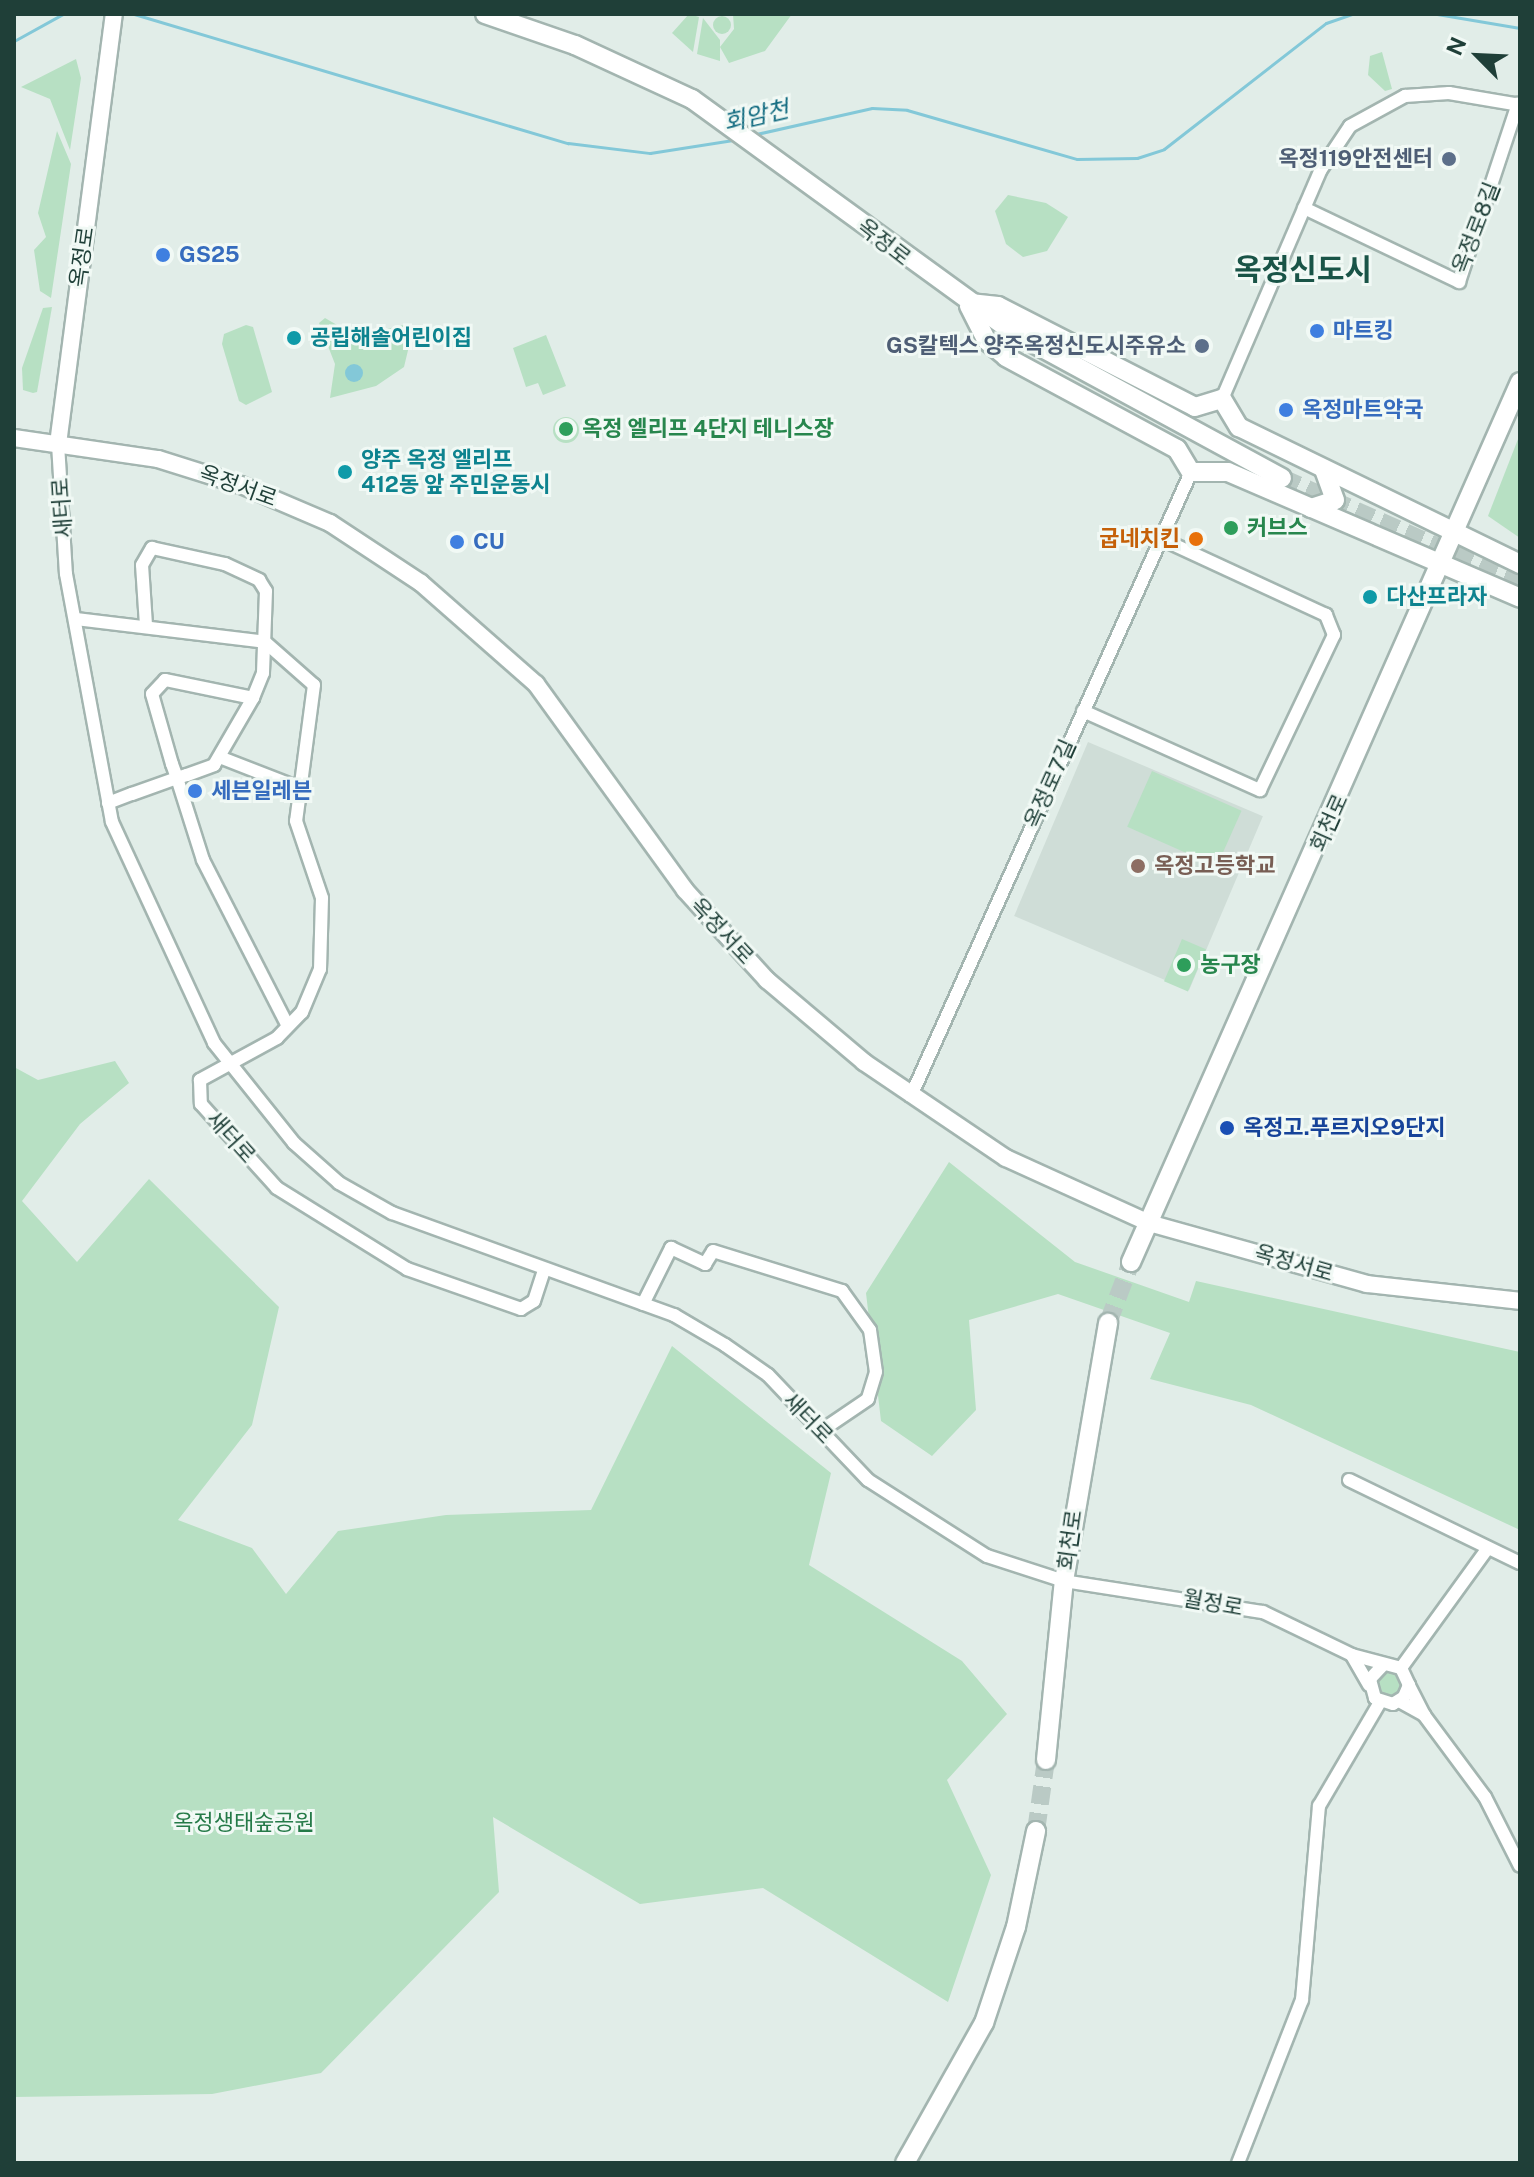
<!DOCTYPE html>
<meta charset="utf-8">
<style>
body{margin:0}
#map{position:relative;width:1534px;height:2177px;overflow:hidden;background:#e1ede8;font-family:"Public Sans","Noto Sans KR",sans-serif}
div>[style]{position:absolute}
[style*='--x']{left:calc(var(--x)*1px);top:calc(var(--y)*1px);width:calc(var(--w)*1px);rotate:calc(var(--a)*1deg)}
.built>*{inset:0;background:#cfddd7;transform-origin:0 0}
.green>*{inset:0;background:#b7e0c3;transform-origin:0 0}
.round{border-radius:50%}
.water>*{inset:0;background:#83c8d8}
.stream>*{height:3px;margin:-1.5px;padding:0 1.5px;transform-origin:1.5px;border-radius:1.5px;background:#83c8d8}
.secondary-tunnel>*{height:18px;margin-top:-9px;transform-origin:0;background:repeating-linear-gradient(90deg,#bacac5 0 18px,transparent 0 27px)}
.roads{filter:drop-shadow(2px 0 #a3b5b0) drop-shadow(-2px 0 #a3b5b0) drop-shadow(0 2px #a3b5b0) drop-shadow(0 -2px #a3b5b0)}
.minor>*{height:12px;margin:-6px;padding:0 6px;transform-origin:6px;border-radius:6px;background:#fff}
.tertiary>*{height:16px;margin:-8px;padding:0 8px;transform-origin:8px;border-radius:8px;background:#fff}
.secondary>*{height:18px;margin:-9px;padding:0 9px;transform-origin:9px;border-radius:9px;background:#fff}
.dots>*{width:22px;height:22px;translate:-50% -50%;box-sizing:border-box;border:4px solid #f1f9f5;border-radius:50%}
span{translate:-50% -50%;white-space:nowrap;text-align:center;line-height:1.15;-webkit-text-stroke:6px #f1f9f5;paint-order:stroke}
.service-label{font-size:22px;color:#4e5e75;font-weight:700}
.right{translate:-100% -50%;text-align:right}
.street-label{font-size:22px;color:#1f3f38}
.shop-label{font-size:22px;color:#366cbe;font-weight:700}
.left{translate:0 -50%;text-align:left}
.culture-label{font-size:22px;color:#0d838f;font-weight:700}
.leisure-label{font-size:22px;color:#27864d;font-weight:700}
.food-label{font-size:22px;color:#c56008;font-weight:700}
.education-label{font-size:22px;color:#785e54;font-weight:700}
.transit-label{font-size:22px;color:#164399;font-weight:700}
.park-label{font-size:22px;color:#257a48}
.water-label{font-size:24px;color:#136c81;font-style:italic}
.district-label{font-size:30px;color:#195447;font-weight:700}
.frame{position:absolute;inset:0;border:16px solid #1f3f38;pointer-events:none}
.north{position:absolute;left:1438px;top:16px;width:80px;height:80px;-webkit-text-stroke:6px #f1f9f5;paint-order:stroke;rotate:294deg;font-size:22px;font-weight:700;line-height:32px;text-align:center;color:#1f3f38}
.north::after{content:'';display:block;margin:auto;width:28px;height:36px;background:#1f3f38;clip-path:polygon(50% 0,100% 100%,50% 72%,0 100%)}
</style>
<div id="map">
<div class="built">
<i style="left:1088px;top:742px;width:190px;height:189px;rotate:23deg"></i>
</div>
<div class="green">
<i style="clip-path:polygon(689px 14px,699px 17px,693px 52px,672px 33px)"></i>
<i style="clip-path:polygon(733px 14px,792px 14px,765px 51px,729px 63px,720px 47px,734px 29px)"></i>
<i class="round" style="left:713px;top:16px;width:18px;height:18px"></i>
<i style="clip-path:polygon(703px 18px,720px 40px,720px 61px,697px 54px)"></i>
<i style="clip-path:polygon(1382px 52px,1392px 89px,1385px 91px,1368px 75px,1370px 56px)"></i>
<i style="clip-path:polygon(76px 59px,81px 78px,70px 150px,50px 99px,21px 87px)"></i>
<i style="clip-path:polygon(57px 131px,71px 164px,51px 298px,40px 291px,34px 250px,46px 237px,38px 213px)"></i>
<i style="clip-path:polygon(1008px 195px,1046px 203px,1068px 217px,1047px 251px,1023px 257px,1006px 244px,995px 211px)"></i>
<i style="clip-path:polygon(52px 307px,37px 392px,33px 393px,23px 390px,22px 368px,43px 308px)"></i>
<i style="clip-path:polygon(325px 318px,356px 336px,404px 325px,410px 342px,404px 367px,376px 386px,330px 398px,335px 364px,319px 323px)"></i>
<i style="clip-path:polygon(246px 325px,253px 327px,272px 392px,246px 405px,239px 401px,222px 344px,224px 334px)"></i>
<i style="clip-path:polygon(546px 335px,566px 386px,543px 395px,538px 383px,526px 387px,513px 348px)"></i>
<i class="round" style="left:553px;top:417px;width:26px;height:26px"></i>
<i style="clip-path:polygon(1520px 434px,1520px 538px,1488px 516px)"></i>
<i style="left:1152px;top:771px;width:98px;height:61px;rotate:24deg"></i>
<i style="left:1182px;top:939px;width:26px;height:46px;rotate:23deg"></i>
<i style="clip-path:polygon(115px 1061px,129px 1083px,80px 1124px,22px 1201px,77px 1262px,149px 1179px,279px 1307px,252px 1425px,178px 1520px,252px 1548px,286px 1594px,338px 1531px,446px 1515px,591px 1510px,672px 1346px,831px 1473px,809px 1565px,962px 1661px,1007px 1714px,947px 1780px,991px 1875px,948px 2002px,763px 1888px,640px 1904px,493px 1817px,499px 1892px,321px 2073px,212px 2094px,14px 2097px,14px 1067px,38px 1080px)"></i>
<i style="clip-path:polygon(949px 1162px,1075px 1262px,1189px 1302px,1196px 1281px,1520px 1352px,1520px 1530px,1251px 1405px,1150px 1379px,1170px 1333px,1058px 1294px,969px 1320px,976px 1410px,932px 1456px,881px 1421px,866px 1293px)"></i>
<i class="round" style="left:1377px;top:1672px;width:24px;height:24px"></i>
</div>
<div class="water">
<i class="round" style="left:345px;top:364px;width:18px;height:18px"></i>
</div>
<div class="stream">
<i style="--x:134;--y:14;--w:453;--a:16.6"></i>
<i style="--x:568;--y:143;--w:83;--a:7"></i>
<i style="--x:650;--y:153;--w:84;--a:-8.9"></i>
<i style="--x:1437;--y:14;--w:84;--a:9.6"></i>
<i style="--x:14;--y:41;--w:56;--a:-28.9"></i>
<i style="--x:752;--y:135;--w:123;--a:-12.7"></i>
<i style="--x:872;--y:108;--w:35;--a:3"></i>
<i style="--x:907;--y:110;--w:177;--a:16.1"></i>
<i style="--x:1077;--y:159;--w:60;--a:-1"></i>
<i style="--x:1137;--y:158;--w:28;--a:-18"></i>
<i style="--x:1164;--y:149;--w:205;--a:-37.9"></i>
<i style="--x:1326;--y:23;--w:28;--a:-19"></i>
</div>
<div class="secondary-tunnel">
<i style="--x:1282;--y:478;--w:260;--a:23.8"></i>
<i style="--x:1108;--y:1323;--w:65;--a:-69.3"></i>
<i style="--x:1036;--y:1831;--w:72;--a:-82"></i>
</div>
<div class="roads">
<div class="minor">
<i style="--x:1304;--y:208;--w:172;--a:25.5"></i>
<i style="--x:1459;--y:282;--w:188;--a:-71.7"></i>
<i style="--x:1222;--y:399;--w:248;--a:-66.7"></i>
<i style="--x:1320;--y:171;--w:54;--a:-56.3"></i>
<i style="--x:1350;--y:126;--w:63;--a:-28.6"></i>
<i style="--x:1405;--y:96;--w:44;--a:-3.9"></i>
<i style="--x:1449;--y:93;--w:72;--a:9.6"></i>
<i style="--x:58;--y:444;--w:130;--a:86.5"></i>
<i style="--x:66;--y:574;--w:252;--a:79.5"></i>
<i style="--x:112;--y:822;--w:243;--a:65.2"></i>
<i style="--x:214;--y:1043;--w:128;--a:51.3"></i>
<i style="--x:294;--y:1143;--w:60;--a:41.6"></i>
<i style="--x:339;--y:1183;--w:61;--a:29.5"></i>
<i style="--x:392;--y:1213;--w:300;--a:19.9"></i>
<i style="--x:674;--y:1315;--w:59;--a:30.5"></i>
<i style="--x:725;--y:1345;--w:52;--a:34.9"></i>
<i style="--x:768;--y:1375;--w:145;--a:46.4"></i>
<i style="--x:868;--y:1480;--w:141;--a:32.6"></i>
<i style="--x:987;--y:1556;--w:81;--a:18"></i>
<i style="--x:1064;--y:1581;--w:201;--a:8.9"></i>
<i style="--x:1263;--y:1612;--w:99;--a:25.8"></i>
<i style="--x:76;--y:619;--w:190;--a:6.9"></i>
<i style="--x:265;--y:642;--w:65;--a:41.3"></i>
<i style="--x:314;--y:685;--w:137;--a:97.5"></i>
<i style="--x:296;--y:821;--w:81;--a:71.3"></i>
<i style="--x:322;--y:898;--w:71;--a:91.6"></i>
<i style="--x:320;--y:969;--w:47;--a:112.7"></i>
<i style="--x:302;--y:1012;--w:36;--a:134"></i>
<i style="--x:277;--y:1038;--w:88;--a:151.4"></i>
<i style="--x:200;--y:1080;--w:24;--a:88"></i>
<i style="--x:201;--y:1104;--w:113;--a:47.9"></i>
<i style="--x:277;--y:1188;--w:153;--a:31.9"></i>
<i style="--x:407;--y:1269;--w:121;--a:19.3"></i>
<i style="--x:521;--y:1309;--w:15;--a:-32"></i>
<i style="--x:534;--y:1301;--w:33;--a:-72"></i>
<i style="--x:146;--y:625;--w:60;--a:-93.8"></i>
<i style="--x:142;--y:565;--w:20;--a:-60"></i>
<i style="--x:152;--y:548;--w:75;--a:12.4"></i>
<i style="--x:225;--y:564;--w:38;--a:25"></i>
<i style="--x:259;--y:580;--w:13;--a:58"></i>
<i style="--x:266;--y:591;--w:82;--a:92.1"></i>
<i style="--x:263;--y:673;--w:27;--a:112"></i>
<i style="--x:1083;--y:711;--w:194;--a:24.1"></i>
<i style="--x:1260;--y:790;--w:172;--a:-64.5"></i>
<i style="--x:1334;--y:635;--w:22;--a:-112"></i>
<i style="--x:1326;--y:615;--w:184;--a:-155.2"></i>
<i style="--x:222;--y:758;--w:83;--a:21.3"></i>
<i style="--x:108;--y:803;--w:26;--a:-21"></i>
<i style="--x:132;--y:794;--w:48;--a:-19.6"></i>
<i style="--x:177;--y:778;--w:10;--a:-17"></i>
<i style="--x:187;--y:775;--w:29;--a:-20"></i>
<i style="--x:214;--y:765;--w:78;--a:-59.8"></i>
<i style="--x:253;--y:698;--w:90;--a:-168.4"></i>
<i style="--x:165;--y:680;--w:19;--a:133"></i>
<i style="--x:152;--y:694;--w:73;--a:74.1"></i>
<i style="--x:172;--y:764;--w:15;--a:70"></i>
<i style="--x:177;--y:778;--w:86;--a:72.4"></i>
<i style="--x:203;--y:860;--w:186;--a:62.9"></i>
<i style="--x:911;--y:1096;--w:684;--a:-65.83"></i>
<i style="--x:643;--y:1304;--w:63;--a:-63.4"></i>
<i style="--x:671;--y:1248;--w:38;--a:25"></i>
<i style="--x:705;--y:1264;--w:15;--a:-58"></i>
<i style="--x:713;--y:1251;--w:135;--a:17.2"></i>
<i style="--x:842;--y:1291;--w:48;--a:54.3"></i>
<i style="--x:870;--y:1330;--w:42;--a:81.9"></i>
<i style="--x:876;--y:1372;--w:28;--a:107"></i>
<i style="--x:868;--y:1399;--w:57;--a:145.8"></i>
<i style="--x:1349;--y:1480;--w:190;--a:25.9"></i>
<i style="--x:1401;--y:1668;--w:147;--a:-54.1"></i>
<i style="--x:1369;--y:1685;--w:34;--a:-120"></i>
<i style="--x:1352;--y:1655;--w:51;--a:14.9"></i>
<i style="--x:1401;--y:1668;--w:19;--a:65"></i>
<i style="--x:1409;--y:1685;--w:13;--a:113"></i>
<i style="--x:1404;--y:1697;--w:13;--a:148"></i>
<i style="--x:1393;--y:1704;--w:19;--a:-162"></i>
<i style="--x:1375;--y:1698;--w:20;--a:-105"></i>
<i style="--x:1370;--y:1679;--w:19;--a:-47"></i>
<i style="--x:1399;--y:1701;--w:29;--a:29"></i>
<i style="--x:1424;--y:1715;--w:34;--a:-117"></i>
<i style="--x:1424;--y:1715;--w:102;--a:53.4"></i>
<i style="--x:1485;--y:1797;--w:77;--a:63.1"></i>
<i style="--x:1238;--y:2163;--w:175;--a:-68.6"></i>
<i style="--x:1302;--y:2000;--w:195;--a:-85"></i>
<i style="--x:1319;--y:1806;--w:121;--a:-59.6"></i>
</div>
<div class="tertiary">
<i style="--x:14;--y:438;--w:146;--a:8.3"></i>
<i style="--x:158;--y:459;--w:87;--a:17.4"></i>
<i style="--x:241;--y:485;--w:97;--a:23.1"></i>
<i style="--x:330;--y:523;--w:109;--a:33.4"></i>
<i style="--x:421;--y:583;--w:153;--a:41.3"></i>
<i style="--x:536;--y:684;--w:254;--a:54.1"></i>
<i style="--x:685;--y:890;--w:122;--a:47.7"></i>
<i style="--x:767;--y:980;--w:127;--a:40.2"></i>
<i style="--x:864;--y:1062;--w:171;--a:34.1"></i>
<i style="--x:1006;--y:1158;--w:157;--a:24.4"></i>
<i style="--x:1149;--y:1223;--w:226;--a:15.6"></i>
<i style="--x:1367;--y:1284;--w:154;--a:6.3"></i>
<i style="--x:58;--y:444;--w:434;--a:-82.6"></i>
</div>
<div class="secondary">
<i style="--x:485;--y:14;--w:95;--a:19"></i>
<i style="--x:575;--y:45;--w:129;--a:24.8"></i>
<i style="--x:692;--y:99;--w:397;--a:36"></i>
<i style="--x:1013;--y:332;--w:306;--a:28.5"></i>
<i style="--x:970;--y:303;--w:28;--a:6"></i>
<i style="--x:998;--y:306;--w:221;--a:27.1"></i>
<i style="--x:1195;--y:407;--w:28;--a:-17"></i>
<i style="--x:1222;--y:399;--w:33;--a:59"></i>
<i style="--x:1239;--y:427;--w:313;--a:26"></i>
<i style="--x:969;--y:306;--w:38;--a:63"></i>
<i style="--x:986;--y:340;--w:26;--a:40"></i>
<i style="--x:1006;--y:357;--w:194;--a:28.3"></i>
<i style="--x:1177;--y:449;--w:27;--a:59"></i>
<i style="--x:1191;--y:472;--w:37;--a:0"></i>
<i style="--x:1228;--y:472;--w:318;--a:23.3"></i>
<i style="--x:1311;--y:508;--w:25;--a:-18"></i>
<i style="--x:1335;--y:500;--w:33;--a:-110"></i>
<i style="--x:1131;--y:1262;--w:962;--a:-66.15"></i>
<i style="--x:1046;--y:1760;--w:180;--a:-84.3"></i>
<i style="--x:1064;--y:1581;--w:262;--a:-80.3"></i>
<i style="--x:905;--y:2163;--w:161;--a:-60.6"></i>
<i style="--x:984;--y:2023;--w:101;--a:-71.6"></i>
<i style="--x:1016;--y:1927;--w:98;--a:-78.2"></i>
</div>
</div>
<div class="dots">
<i style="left:1449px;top:159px;background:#5c6f8a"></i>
<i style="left:163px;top:255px;background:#3f7fe0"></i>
<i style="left:1317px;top:331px;background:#3f7fe0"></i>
<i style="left:294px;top:338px;background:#0f9aa8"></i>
<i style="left:1202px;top:346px;background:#5c6f8a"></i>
<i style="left:1286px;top:410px;background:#3f7fe0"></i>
<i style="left:566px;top:429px;background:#2e9e5b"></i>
<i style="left:345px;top:472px;background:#0f9aa8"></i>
<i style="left:1231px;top:528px;background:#2e9e5b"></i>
<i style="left:1196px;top:539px;background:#e8710a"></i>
<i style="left:457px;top:542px;background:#3f7fe0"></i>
<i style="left:1370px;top:597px;background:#0f9aa8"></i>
<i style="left:195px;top:791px;background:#3f7fe0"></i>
<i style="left:1138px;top:866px;background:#8d6e63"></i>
<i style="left:1184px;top:965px;background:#2e9e5b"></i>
<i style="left:1227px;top:1128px;background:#1a4fb4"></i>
</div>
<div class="service-label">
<span class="right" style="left:1433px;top:159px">옥정119안전센터</span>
<span class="right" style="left:1186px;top:346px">GS칼텍스 양주옥정신도시주유소</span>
</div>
<div class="street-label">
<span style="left:1476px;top:228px;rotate:-69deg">옥정로8길</span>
<span style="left:884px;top:242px;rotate:38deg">옥정로</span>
<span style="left:82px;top:257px;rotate:-82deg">옥정로</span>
<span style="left:238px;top:486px;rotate:20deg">옥정서로</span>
<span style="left:62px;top:508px;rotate:-94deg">새터로</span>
<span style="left:1050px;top:784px;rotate:-66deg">옥정로7길</span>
<span style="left:1329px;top:823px;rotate:-66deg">회천로</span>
<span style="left:722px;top:931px;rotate:47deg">옥정서로</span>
<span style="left:231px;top:1137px;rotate:48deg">새터로</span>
<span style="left:1294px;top:1263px;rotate:16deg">옥정서로</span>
<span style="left:808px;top:1418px;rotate:46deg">새터로</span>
<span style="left:1070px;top:1540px;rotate:-82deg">회천로</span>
<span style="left:1213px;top:1603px;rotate:10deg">월정로</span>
</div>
<div class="shop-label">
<span class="left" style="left:179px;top:255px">GS25</span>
<span class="left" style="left:1333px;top:331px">마트킹</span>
<span class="left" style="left:1302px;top:410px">옥정마트약국</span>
<span class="left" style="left:473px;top:542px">CU</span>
<span class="left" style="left:211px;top:791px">세븐일레븐</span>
</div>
<div class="culture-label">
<span class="left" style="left:310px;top:338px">공립해솔어린이집</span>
<span class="left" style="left:361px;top:472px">양주 옥정 엘리프<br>412동 앞 주민운동시</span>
<span class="left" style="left:1386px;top:597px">다산프라자</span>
</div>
<div class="leisure-label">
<span class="left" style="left:582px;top:429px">옥정 엘리프 4단지 테니스장</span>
<span class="left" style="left:1247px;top:528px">커브스</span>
<span class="left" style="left:1200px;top:965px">농구장</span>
</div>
<div class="food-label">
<span class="right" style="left:1180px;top:539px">굽네치킨</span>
</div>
<div class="education-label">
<span class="left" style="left:1154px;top:866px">옥정고등학교</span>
</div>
<div class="transit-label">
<span class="left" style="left:1243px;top:1128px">옥정고.푸르지오9단지</span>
</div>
<div class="park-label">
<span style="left:244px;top:1823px">옥정생태숲공원</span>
</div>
<div class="water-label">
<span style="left:756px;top:116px;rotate:-13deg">회암천</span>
</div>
<div class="district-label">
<span style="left:1303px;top:269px">옥정신도시</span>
</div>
<div class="frame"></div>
<div class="north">N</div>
</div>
